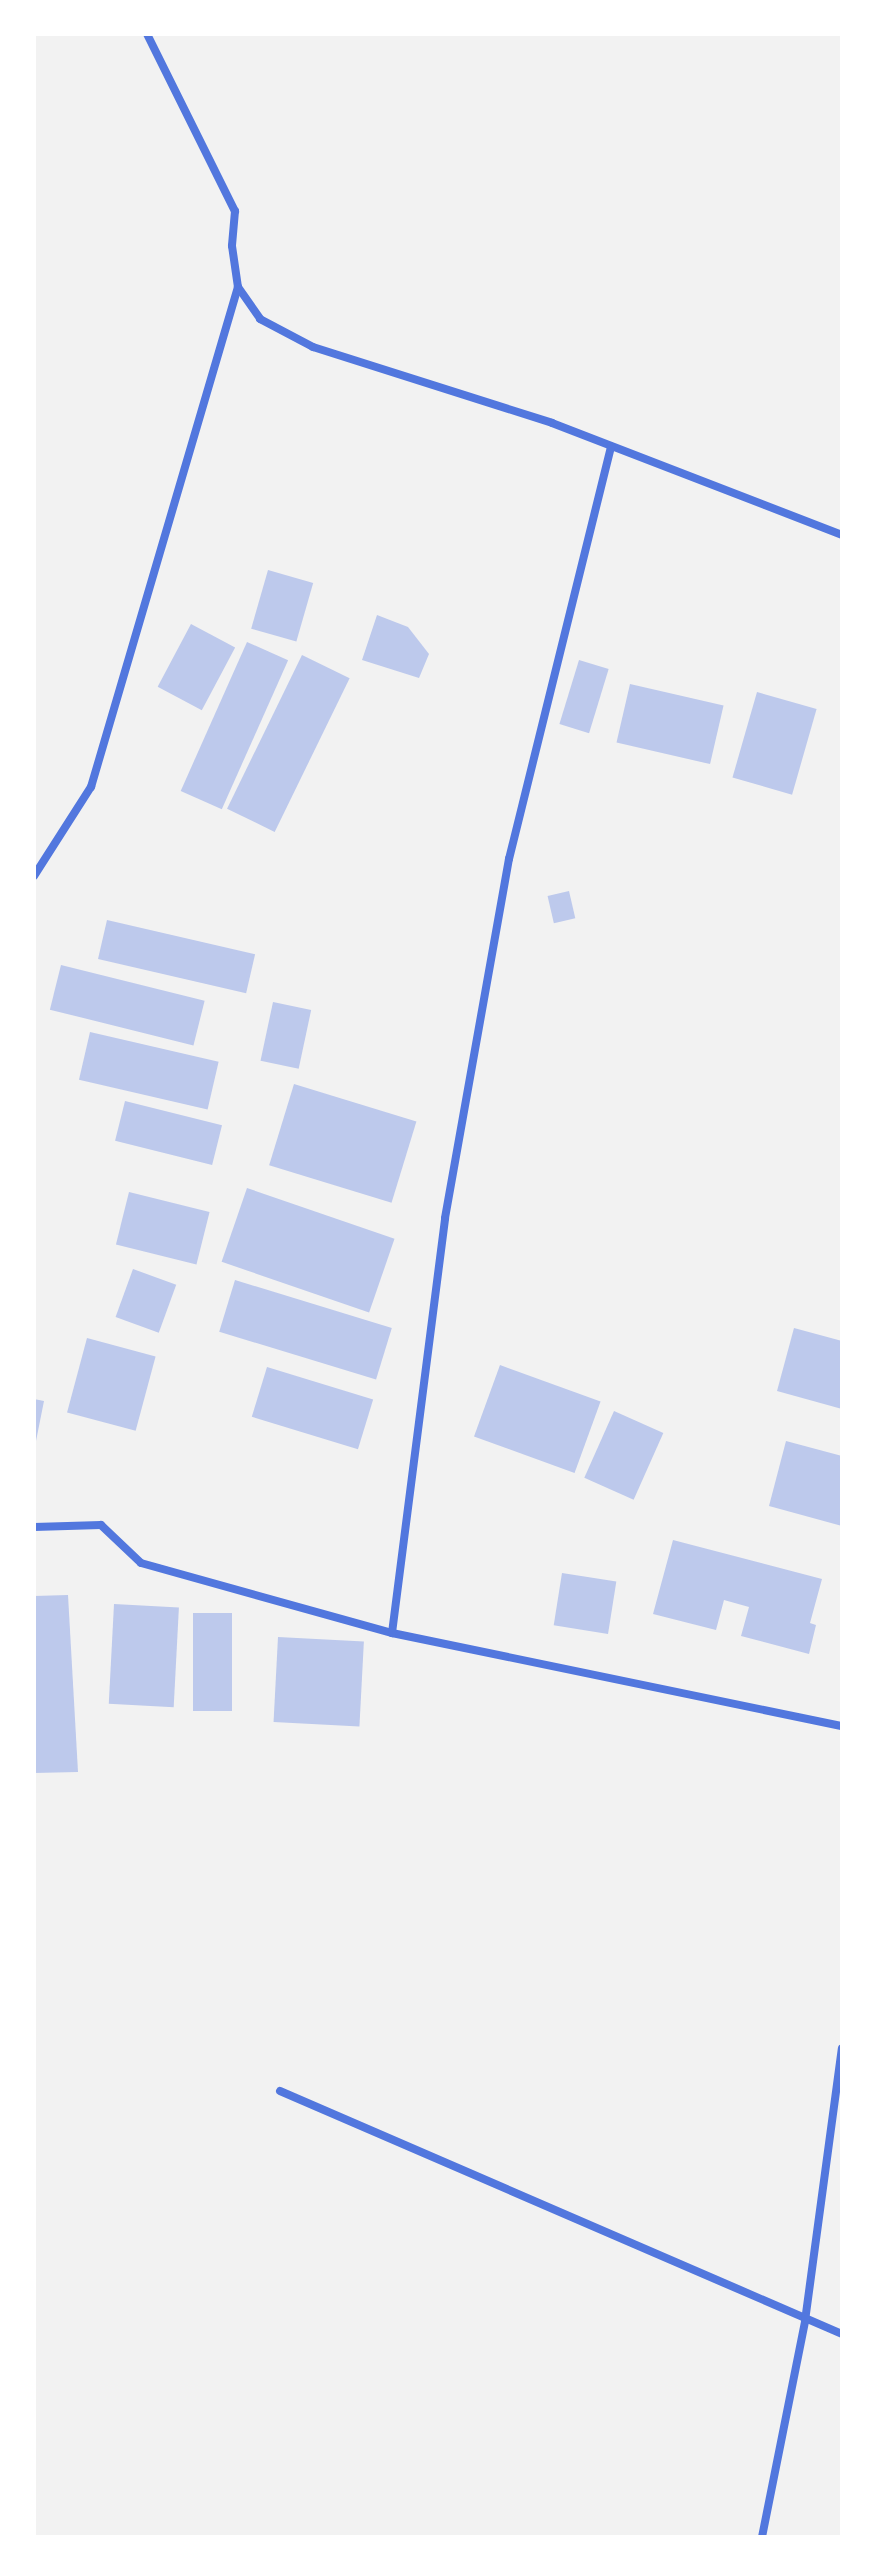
<!DOCTYPE html>
<style>
body{margin:0}
#map{position:relative;width:876px;height:2571px;overflow:hidden;background:#f2f2f2;font-family:"Asap Condensed",sans-serif}
div>[style]{position:absolute}
[style*='--x']{left:calc(var(--x)*1px);top:calc(var(--y)*1px);width:calc(var(--w)*1px);rotate:calc(var(--a)*1deg)}
.building>*{inset:0;background:#bdc9ec;transform-origin:0 0}
.minor>*{height:8px;margin:-4px;padding:0 4px;transform-origin:4px;border-radius:4px;background:#5277de}
span{translate:-50% -50%;white-space:nowrap;text-align:center;line-height:1.15;-webkit-text-stroke:6px #fff;paint-order:stroke}
.frame{position:absolute;inset:0;border:36px solid #fff;pointer-events:none}
</style>
<div id="map">
<div class="building">
<i style="left:268px;top:570px;width:47px;height:61px;rotate:16deg"></i>
<i style="clip-path:polygon(377px 615px,408px 627px,429px 654px,419px 678px,362px 660px)"></i>
<i style="left:191px;top:624px;width:50px;height:71px;rotate:28deg"></i>
<i style="left:247px;top:642px;width:45px;height:163px;rotate:24deg"></i>
<i style="left:302px;top:655px;width:53px;height:171px;rotate:26deg"></i>
<i style="left:579px;top:660px;width:31px;height:67px;rotate:17deg"></i>
<i style="left:630px;top:684px;width:96px;height:60px;rotate:13deg"></i>
<i style="left:757px;top:692px;width:62px;height:89px;rotate:16deg"></i>
<i style="left:569px;top:891px;width:28px;height:22px;rotate:77deg"></i>
<i style="left:107px;top:920px;width:152px;height:40px;rotate:13deg"></i>
<i style="left:61px;top:965px;width:148px;height:46px;rotate:14deg"></i>
<i style="left:273px;top:1002px;width:39px;height:60px;rotate:12deg"></i>
<i style="left:90px;top:1032px;width:132px;height:49px;rotate:13deg"></i>
<i style="left:294px;top:1084px;width:128px;height:85px;rotate:17deg"></i>
<i style="left:125px;top:1101px;width:100px;height:41px;rotate:14deg"></i>
<i style="left:247px;top:1188px;width:156px;height:78px;rotate:19deg"></i>
<i style="left:129px;top:1192px;width:83px;height:54px;rotate:14deg"></i>
<i style="left:133px;top:1269px;width:46px;height:51px;rotate:20deg"></i>
<i style="left:235px;top:1280px;width:164px;height:54px;rotate:17deg"></i>
<i style="clip-path:polygon(794px 1328px,842px 1341px,842px 1409px,777px 1391px)"></i>
<i style="left:87px;top:1338px;width:71px;height:77px;rotate:15deg"></i>
<i style="left:500px;top:1365px;width:107px;height:76px;rotate:20deg"></i>
<i style="left:267px;top:1367px;width:111px;height:52px;rotate:17deg"></i>
<i style="clip-path:polygon(34px 1399px,44px 1401px,35px 1446px,34px 1446px)"></i>
<i style="left:614px;top:1411px;width:54px;height:73px;rotate:24deg"></i>
<i style="clip-path:polygon(786px 1441px,842px 1456px,842px 1526px,769px 1506px)"></i>
<i style="clip-path:polygon(673px 1540px,822px 1579px,810px 1623px,816px 1625px,809px 1654px,741px 1636px,749px 1607px,724px 1600px,716px 1630px,653px 1614px)"></i>
<i style="left:562px;top:1573px;width:55px;height:53px;rotate:9deg"></i>
<i style="clip-path:polygon(68px 1595px,78px 1772px,34px 1773px,34px 1596px)"></i>
<i style="left:114px;top:1604px;width:65px;height:100px;rotate:3deg"></i>
<i style="left:193px;top:1613px;width:39px;height:98px"></i>
<i style="left:278px;top:1637px;width:86px;height:85px;rotate:3deg"></i>
</div>
<div class="minor">
<i style="--x:147;--y:34;--w:198;--a:63.6"></i>
<i style="--x:235;--y:211;--w:35;--a:95"></i>
<i style="--x:232;--y:246;--w:41;--a:81.7"></i>
<i style="--x:238;--y:287;--w:39;--a:55"></i>
<i style="--x:260;--y:319;--w:60;--a:27.8"></i>
<i style="--x:313;--y:347;--w:251;--a:17.6"></i>
<i style="--x:552;--y:423;--w:311;--a:21.1"></i>
<i style="--x:34;--y:876;--w:106;--a:-57.4"></i>
<i style="--x:91;--y:787;--w:521;--a:-73.62"></i>
<i style="--x:34;--y:1527;--w:67;--a:-1.7"></i>
<i style="--x:101;--y:1525;--w:55;--a:43.5"></i>
<i style="--x:141;--y:1563;--w:261;--a:15.6"></i>
<i style="--x:392;--y:1633;--w:460;--a:11.7"></i>
<i style="--x:392;--y:1633;--w:418;--a:-82.7"></i>
<i style="--x:445;--y:1218;--w:365;--a:-79.9"></i>
<i style="--x:509;--y:859;--w:425;--a:-76.1"></i>
<i style="--x:280;--y:2091;--w:612;--a:23.38"></i>
<i style="--x:762;--y:2537;--w:220;--a:-78.7"></i>
<i style="--x:805;--y:2321;--w:275;--a:-82.3"></i>
</div>
<div class="frame"></div>
</div>
